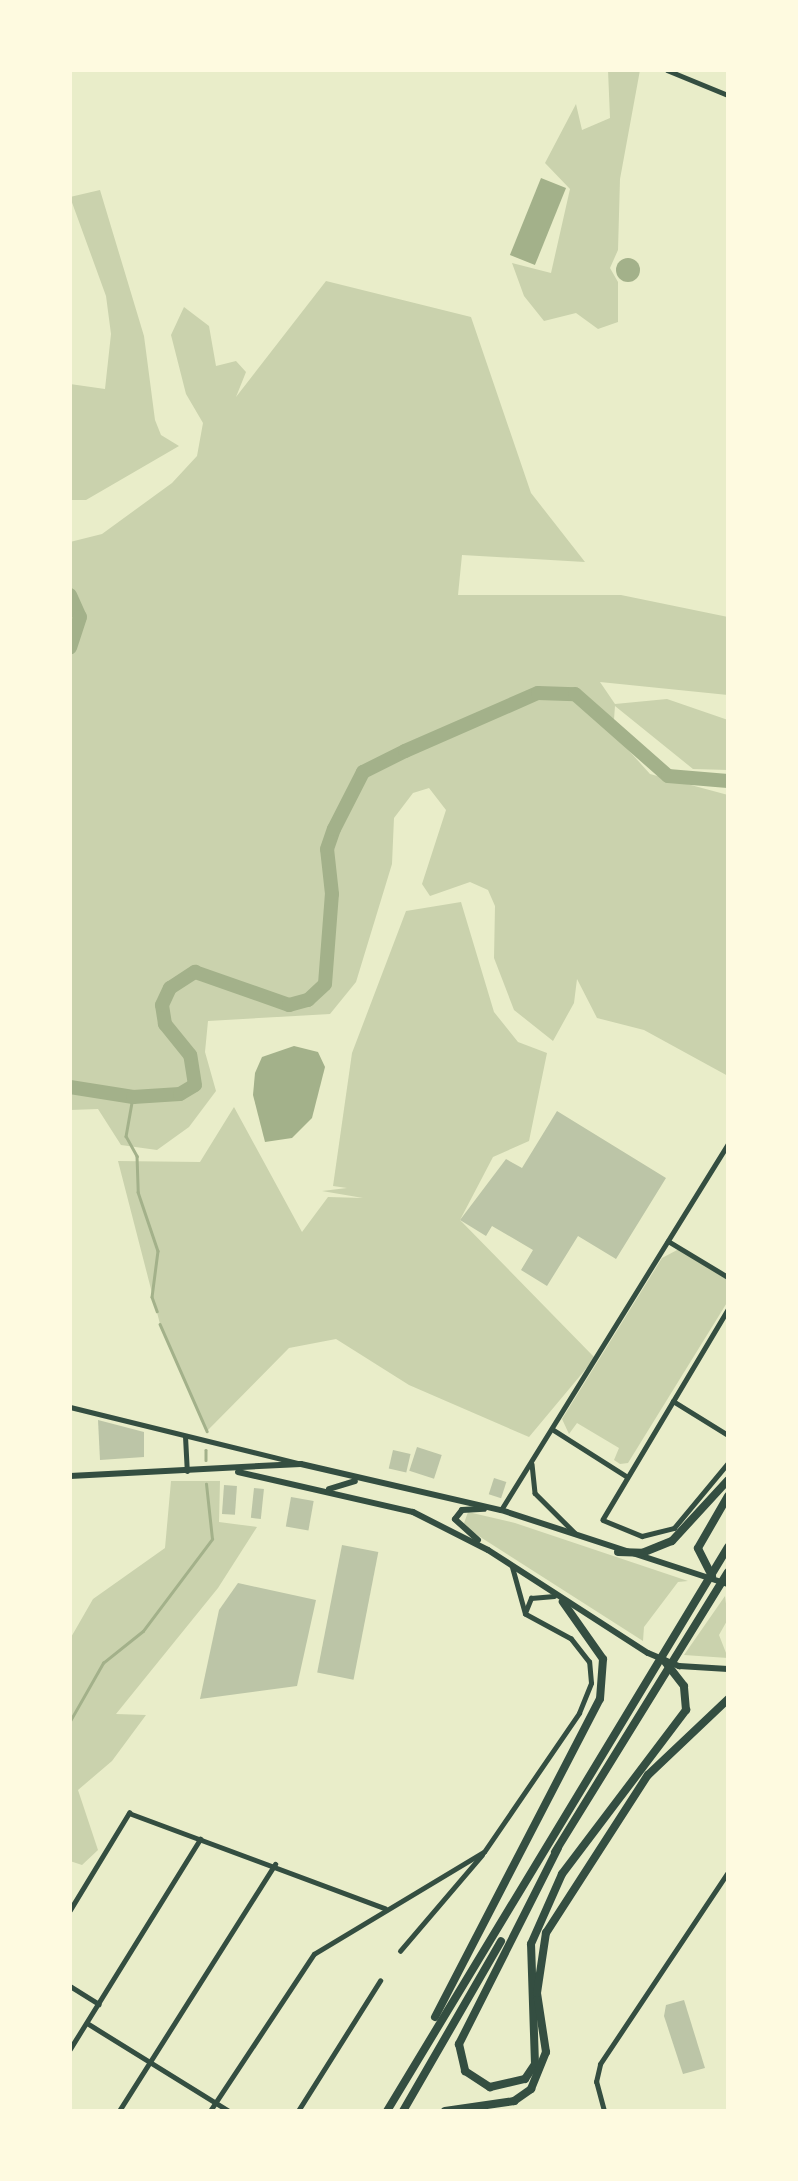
<!DOCTYPE html>
<style>
body{margin:0}
#map{position:relative;width:798px;height:2181px;overflow:hidden;background:#e9edc9;font-family:"DM Sans",sans-serif}
div>[style]{position:absolute}
[style*='--x']{left:calc(var(--x)*1px);top:calc(var(--y)*1px);width:calc(var(--w)*1px);rotate:calc(var(--a)*1deg)}
.green>*{inset:0;background:#cad2ad}
.water>*{inset:0;background:#a3b18a;transform-origin:0 0}
.round{border-radius:50%}
.stream>*{height:2.5px;margin:-1.25px;padding:0 1.25px;transform-origin:1.25px;border-radius:1.25px;background:#a3b18a}
.river>*{height:14px;margin:-7px;padding:0 7px;transform-origin:7px;border-radius:7px;background:#a3b18a}
.building>*{inset:0;background:#bcc5a7;transform-origin:0 0}
.minor>*{height:4.5px;margin:-2.25px;padding:0 2.25px;transform-origin:2.25px;border-radius:2.25px;background:#344e41}
.tertiary>*{height:5px;margin:-2.5px;padding:0 2.5px;transform-origin:2.5px;border-radius:2.5px;background:#344e41}
.secondary>*{height:6px;margin:-3px;padding:0 3px;transform-origin:3px;border-radius:3px;background:#344e41}
.motorway>*{height:8px;margin:-4px;padding:0 4px;transform-origin:4px;border-radius:4px;background:#344e41}
span{translate:-50% -50%;white-space:nowrap;text-align:center;line-height:1.15;-webkit-text-stroke:6px #fefae0;paint-order:stroke}
.frame{position:absolute;inset:0;border:72px solid #fefae0;pointer-events:none}
</style>
<div id="map">
<div class="green">
<i style="clip-path:polygon(608px 70px,640px 70px,620px 179px,618px 250px,610px 268px,618px 282px,618px 322px,598px 329px,576px 313px,544px 321px,524px 296px,512px 263px,551px 273px,570px 189px,545px 163px,576px 104px,582px 130px,610px 118px)"></i>
<i style="clip-path:polygon(100px 190px,144px 336px,155px 420px,161px 435px,179px 446px,86px 500px,70px 500px,70px 384px,105px 389px,111px 334px,106px 296px,70px 197px)"></i>
<i style="clip-path:polygon(326px 281px,471px 317px,531px 493px,585px 562px,462px 555px,458px 595px,621px 595px,728px 617px,728px 695px,600px 682px,615px 704px,667px 699px,728px 720px,728px 770px,693px 769px,615px 706px,613px 733px,650px 774px,728px 795px,728px 1076px,644px 1030px,597px 1018px,577px 979px,574px 1003px,553px 1041px,514px 1010px,494px 958px,495px 906px,488px 890px,470px 882px,430px 896px,422px 884px,446px 810px,429px 788px,413px 793px,394px 818px,392px 864px,356px 982px,330px 1014px,208px 1021px,205px 1052px,216px 1091px,189px 1127px,157px 1150px,121px 1145px,98px 1109px,70px 1110px,70px 542px,102px 534px,172px 483px,197px 456px,203px 423px,186px 394px,171px 335px,184px 307px,209px 326px,216px 366px,236px 361px,246px 372px,236px 397px)"></i>
<i style="clip-path:polygon(461px 902px,494px 1012px,518px 1042px,547px 1053px,529px 1141px,493px 1157px,460px 1220px,595px 1358px,529px 1437px,409px 1385px,336px 1339px,289px 1348px,207px 1431px,160px 1324px,118px 1161px,200px 1162px,234px 1107px,302px 1232px,328px 1197px,363px 1198px,322px 1191px,347px 1188px,333px 1186px,352px 1053px,406px 911px)"></i>
<i style="clip-path:polygon(679px 1249px,728px 1280px,728px 1301px,628px 1463px,620px 1464px,614px 1460px,619px 1448px,577px 1423px,569px 1434px,562px 1419px,662px 1258px)"></i>
<i style="clip-path:polygon(171px 1481px,220px 1481px,219px 1522px,257px 1527px,218px 1588px,116px 1714px,146px 1715px,112px 1761px,78px 1790px,98px 1850px,82px 1865px,70px 1861px,70px 1639px,93px 1599px,165px 1548px)"></i>
<i style="clip-path:polygon(468px 1512px,515px 1523px,688px 1581px,678px 1582px,644px 1627px,643px 1641px,463px 1526px)"></i>
<i style="clip-path:polygon(725px 1596px,728px 1619px,719px 1635px,728px 1658px,684px 1655px)"></i>
</div>
<div class="water">
<i style="left:541px;top:178px;width:27px;height:83px;rotate:22deg"></i>
<i class="round" style="left:616px;top:258px;width:24px;height:24px"></i>
<i style="clip-path:polygon(294px 1046px,318px 1052px,325px 1067px,312px 1118px,292px 1138px,265px 1142px,253px 1095px,255px 1073px,262px 1057px)"></i>
</div>
<div class="stream">
<i style="--x:133;--y:1097;--w:40;--a:100"></i>
<i style="--x:126;--y:1136;--w:23;--a:61"></i>
<i style="--x:137;--y:1156;--w:36;--a:88"></i>
<i style="--x:138;--y:1192;--w:62;--a:71.3"></i>
<i style="--x:158;--y:1251;--w:46;--a:97.4"></i>
<i style="--x:152;--y:1297;--w:15;--a:70"></i>
<i style="--x:160;--y:1324;--w:117;--a:66.3"></i>
<i style="--x:206;--y:1450;--w:10;--a:90"></i>
<i style="--x:70;--y:1721;--w:67;--a:-60.4"></i>
<i style="--x:103;--y:1663;--w:51;--a:-38.7"></i>
<i style="--x:143;--y:1631;--w:115;--a:-53.1"></i>
<i style="--x:212;--y:1539;--w:55;--a:-96.2"></i>
</div>
<div class="river">
<i style="--x:70;--y:595;--w:24;--a:66"></i>
<i style="--x:80;--y:617;--w:32;--a:108"></i>
<i style="--x:70;--y:1087;--w:64;--a:9"></i>
<i style="--x:133;--y:1097;--w:47;--a:-3.7"></i>
<i style="--x:180;--y:1094;--w:17;--a:-31"></i>
<i style="--x:195;--y:1085;--w:30;--a:-99"></i>
<i style="--x:190;--y:1055;--w:40;--a:-129"></i>
<i style="--x:165;--y:1024;--w:19;--a:-99"></i>
<i style="--x:162;--y:1005;--w:19;--a:-65"></i>
<i style="--x:170;--y:988;--w:30;--a:-33"></i>
<i style="--x:195;--y:972;--w:100;--a:19.3"></i>
<i style="--x:289;--y:1005;--w:20;--a:-15"></i>
<i style="--x:308;--y:1000;--w:23;--a:-43"></i>
<i style="--x:325;--y:984;--w:90;--a:-85.6"></i>
<i style="--x:332;--y:894;--w:45;--a:-96.3"></i>
<i style="--x:327;--y:849;--w:21;--a:-71"></i>
<i style="--x:334;--y:829;--w:64;--a:-63"></i>
<i style="--x:363;--y:772;--w:47;--a:-26.6"></i>
<i style="--x:405;--y:751;--w:145;--a:-23.6"></i>
<i style="--x:538;--y:693;--w:37;--a:2"></i>
<i style="--x:575;--y:694;--w:124;--a:41.4"></i>
<i style="--x:668;--y:776;--w:60;--a:4.8"></i>
</div>
<div class="building">
<i style="clip-path:polygon(557px 1111px,666px 1178px,616px 1259px,578px 1236px,547px 1286px,521px 1270px,533px 1250px,492px 1226px,486px 1236px,460px 1220px,506px 1159px,522px 1168px)"></i>
<i style="clip-path:polygon(98px 1420px,144px 1432px,144px 1457px,100px 1460px)"></i>
<i style="left:417px;top:1447px;width:26px;height:25px;rotate:18deg"></i>
<i style="left:393px;top:1450px;width:18px;height:19px;rotate:13deg"></i>
<i style="left:494px;top:1478px;width:13px;height:17px;rotate:18deg"></i>
<i style="left:224px;top:1485px;width:13px;height:29px;rotate:4deg"></i>
<i style="left:254px;top:1488px;width:10px;height:30px;rotate:6deg"></i>
<i style="left:291px;top:1497px;width:23px;height:30px;rotate:10deg"></i>
<i style="left:342px;top:1545px;width:37px;height:130px;rotate:11deg"></i>
<i style="clip-path:polygon(238px 1583px,316px 1600px,297px 1686px,200px 1699px,219px 1610px)"></i>
<i style="clip-path:polygon(684px 2000px,705px 2068px,683px 2074px,664px 2016px,666px 2005px)"></i>
</div>
<div class="minor">
<i style="--x:667;--y:70;--w:66;--a:22.3"></i>
<i style="--x:668;--y:1241;--w:70;--a:31"></i>
<i style="--x:728;--y:1310;--w:244;--a:120.8"></i>
<i style="--x:603;--y:1520;--w:42;--a:22.3"></i>
<i style="--x:642;--y:1536;--w:33;--a:-14"></i>
<i style="--x:674;--y:1528;--w:85;--a:-50.3"></i>
<i style="--x:673;--y:1401;--w:65;--a:31.7"></i>
<i style="--x:552;--y:1429;--w:88;--a:32.4"></i>
<i style="--x:532;--y:1464;--w:29;--a:84"></i>
<i style="--x:535;--y:1493;--w:57;--a:45"></i>
<i style="--x:501;--y:1510;--w:431;--a:-58.2"></i>
<i style="--x:525;--y:1613;--w:16;--a:-68"></i>
<i style="--x:531;--y:1598;--w:23;--a:-5"></i>
<i style="--x:70;--y:1910;--w:114;--a:-58.7"></i>
<i style="--x:129;--y:1813;--w:273;--a:20.4"></i>
<i style="--x:400;--y:1951;--w:126;--a:-49.5"></i>
<i style="--x:70;--y:1986;--w:34;--a:32"></i>
<i style="--x:87;--y:2023;--w:167;--a:31.8"></i>
<i style="--x:70;--y:2049;--w:247;--a:-58.2"></i>
<i style="--x:119;--y:2111;--w:292;--a:-57.7"></i>
<i style="--x:210;--y:2111;--w:188;--a:-56.5"></i>
<i style="--x:314;--y:1954;--w:198;--a:-31"></i>
<i style="--x:484;--y:1852;--w:168;--a:-55.6"></i>
<i style="--x:579;--y:1713;--w:32;--a:-68"></i>
<i style="--x:591;--y:1683;--w:21;--a:-95"></i>
<i style="--x:589;--y:1662;--w:29;--a:-128"></i>
<i style="--x:571;--y:1639;--w:52;--a:-151.5"></i>
<i style="--x:525;--y:1614;--w:49;--a:-105.5"></i>
<i style="--x:298;--y:2111;--w:154;--a:-57.8"></i>
<i style="--x:604;--y:2111;--w:30;--a:-105"></i>
<i style="--x:596;--y:2082;--w:18;--a:-77"></i>
<i style="--x:600;--y:2064;--w:231;--a:-56.3"></i>
</div>
<div class="tertiary">
<i style="--x:70;--y:1407;--w:235;--a:13.8"></i>
<i style="--x:185;--y:1436;--w:35;--a:87"></i>
</div>
<div class="secondary">
<i style="--x:238;--y:1472;--w:180;--a:12.9"></i>
<i style="--x:413;--y:1512;--w:84;--a:26.9"></i>
<i style="--x:488;--y:1550;--w:190;--a:32.8"></i>
<i style="--x:648;--y:1653;--w:34;--a:23"></i>
<i style="--x:679;--y:1666;--w:49;--a:3.5"></i>
<i style="--x:70;--y:1476;--w:231;--a:-3"></i>
<i style="--x:301;--y:1464;--w:205;--a:13"></i>
<i style="--x:501;--y:1510;--w:239;--a:18.1"></i>
<i style="--x:329;--y:1489;--w:27;--a:-17"></i>
<i style="--x:478;--y:1540;--w:31;--a:-138"></i>
<i style="--x:455;--y:1519;--w:11;--a:-52"></i>
<i style="--x:462;--y:1510;--w:22;--a:-3"></i>
</div>
<div class="motorway">
<i style="--x:618;--y:1552;--w:24;--a:2"></i>
<i style="--x:642;--y:1553;--w:32;--a:-22"></i>
<i style="--x:672;--y:1541;--w:83;--a:-47.4"></i>
<i style="--x:712;--y:1576;--w:31;--a:-117"></i>
<i style="--x:698;--y:1548;--w:60;--a:-60"></i>
<i style="--x:558;--y:1848;--w:220;--a:116.8"></i>
<i style="--x:459;--y:2044;--w:28;--a:77"></i>
<i style="--x:465;--y:2071;--w:30;--a:33"></i>
<i style="--x:490;--y:2087;--w:36;--a:-13"></i>
<i style="--x:525;--y:2079;--w:18;--a:-56"></i>
<i style="--x:535;--y:2064;--w:120;--a:-91.9"></i>
<i style="--x:531;--y:1944;--w:77;--a:-66.1"></i>
<i style="--x:562;--y:1874;--w:206;--a:-52.9"></i>
<i style="--x:686;--y:1710;--w:24;--a:-95"></i>
<i style="--x:684;--y:1686;--w:31;--a:-128"></i>
<i style="--x:555;--y:1852;--w:329;--a:-58.3"></i>
<i style="--x:435;--y:2017;--w:358;--a:-62.6"></i>
<i style="--x:600;--y:1699;--w:40;--a:-85.7"></i>
<i style="--x:603;--y:1659;--w:70;--a:-125.1"></i>
<i style="--x:387;--y:2111;--w:659;--a:-58.84"></i>
<i style="--x:403;--y:2111;--w:196;--a:-60"></i>
<i style="--x:445;--y:2111;--w:70;--a:-8.2"></i>
<i style="--x:514;--y:2101;--w:21;--a:-35"></i>
<i style="--x:531;--y:2089;--w:40;--a:-68"></i>
<i style="--x:546;--y:2052;--w:60;--a:-98.7"></i>
<i style="--x:537;--y:1993;--w:61;--a:-81.5"></i>
<i style="--x:546;--y:1933;--w:188;--a:-57.2"></i>
<i style="--x:648;--y:1775;--w:110;--a:-43.5"></i>
</div>
<div class="frame"></div>
</div>
